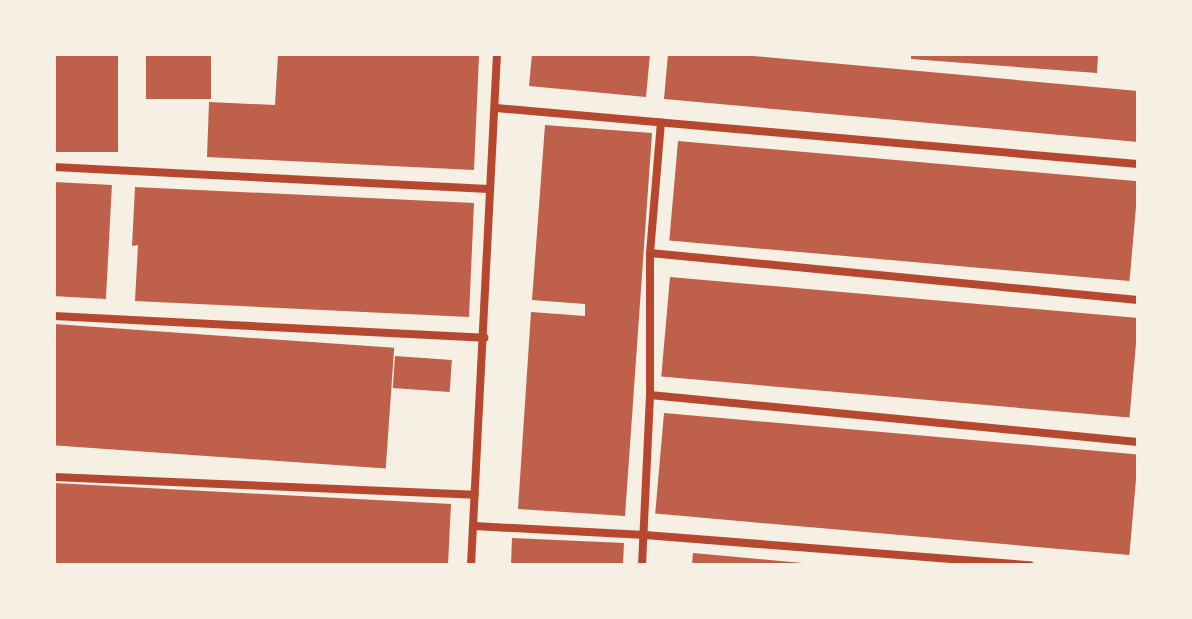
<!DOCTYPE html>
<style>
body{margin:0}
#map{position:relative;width:1192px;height:619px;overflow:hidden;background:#f6efe4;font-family:Lora,serif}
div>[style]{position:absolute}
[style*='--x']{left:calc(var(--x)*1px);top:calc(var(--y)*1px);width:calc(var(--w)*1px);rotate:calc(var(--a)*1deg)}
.building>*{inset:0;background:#bf614a;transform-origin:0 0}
.minor>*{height:8px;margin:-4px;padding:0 4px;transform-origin:4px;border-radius:4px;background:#b5482f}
span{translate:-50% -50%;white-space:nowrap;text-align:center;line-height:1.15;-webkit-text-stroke:7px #f6efe4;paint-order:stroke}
.frame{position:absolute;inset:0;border:56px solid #f6efe4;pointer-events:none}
</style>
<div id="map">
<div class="building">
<i style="left:54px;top:54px;width:64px;height:98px"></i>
<i style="left:146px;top:54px;width:65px;height:45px"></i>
<i style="clip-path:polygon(278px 54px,479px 56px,474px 170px,207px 157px,209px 102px,275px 105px)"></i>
<i style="clip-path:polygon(532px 54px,650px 54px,646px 97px,529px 86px)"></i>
<i style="clip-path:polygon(668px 54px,731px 54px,1138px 91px,1138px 142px,664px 99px)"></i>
<i style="clip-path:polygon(911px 54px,1098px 54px,1097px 73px,911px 59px)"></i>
<i style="clip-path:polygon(545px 125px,652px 133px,625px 516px,518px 509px,531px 312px,585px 316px,585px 304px,532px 300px)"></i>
<i style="left:678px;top:141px;width:462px;height:100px;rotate:5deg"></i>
<i style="left:54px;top:182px;width:58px;height:114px;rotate:3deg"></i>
<i style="clip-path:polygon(135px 187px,474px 203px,469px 317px,135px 301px,138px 245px,132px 246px)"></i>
<i style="left:670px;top:277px;width:470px;height:100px;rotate:5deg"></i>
<i style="left:54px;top:324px;width:341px;height:121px;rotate:4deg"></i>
<i style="left:395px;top:356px;width:57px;height:32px;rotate:4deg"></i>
<i style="left:664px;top:413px;width:476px;height:101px;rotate:5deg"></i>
<i style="clip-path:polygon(54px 483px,451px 504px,448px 565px,54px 565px)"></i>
<i style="clip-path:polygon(512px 538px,624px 543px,623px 565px,511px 565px)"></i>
<i style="clip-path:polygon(693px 553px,803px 563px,802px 565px,692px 565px)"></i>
</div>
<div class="minor">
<i style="--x:496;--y:108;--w:644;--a:4.99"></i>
<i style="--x:54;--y:167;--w:435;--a:2.9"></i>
<i style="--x:650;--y:253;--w:490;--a:5.5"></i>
<i style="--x:54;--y:316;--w:431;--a:2.9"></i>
<i style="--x:650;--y:395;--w:490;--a:5.5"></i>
<i style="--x:54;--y:477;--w:421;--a:2.4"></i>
<i style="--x:474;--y:526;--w:171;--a:3"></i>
<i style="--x:645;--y:535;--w:386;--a:4.5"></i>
<i style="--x:471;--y:565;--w:512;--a:-87.09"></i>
<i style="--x:642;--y:565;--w:170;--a:-87.3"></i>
<i style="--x:650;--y:395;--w:142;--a:-90"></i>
<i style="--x:650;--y:253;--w:131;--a:-85.2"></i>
</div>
<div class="frame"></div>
</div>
